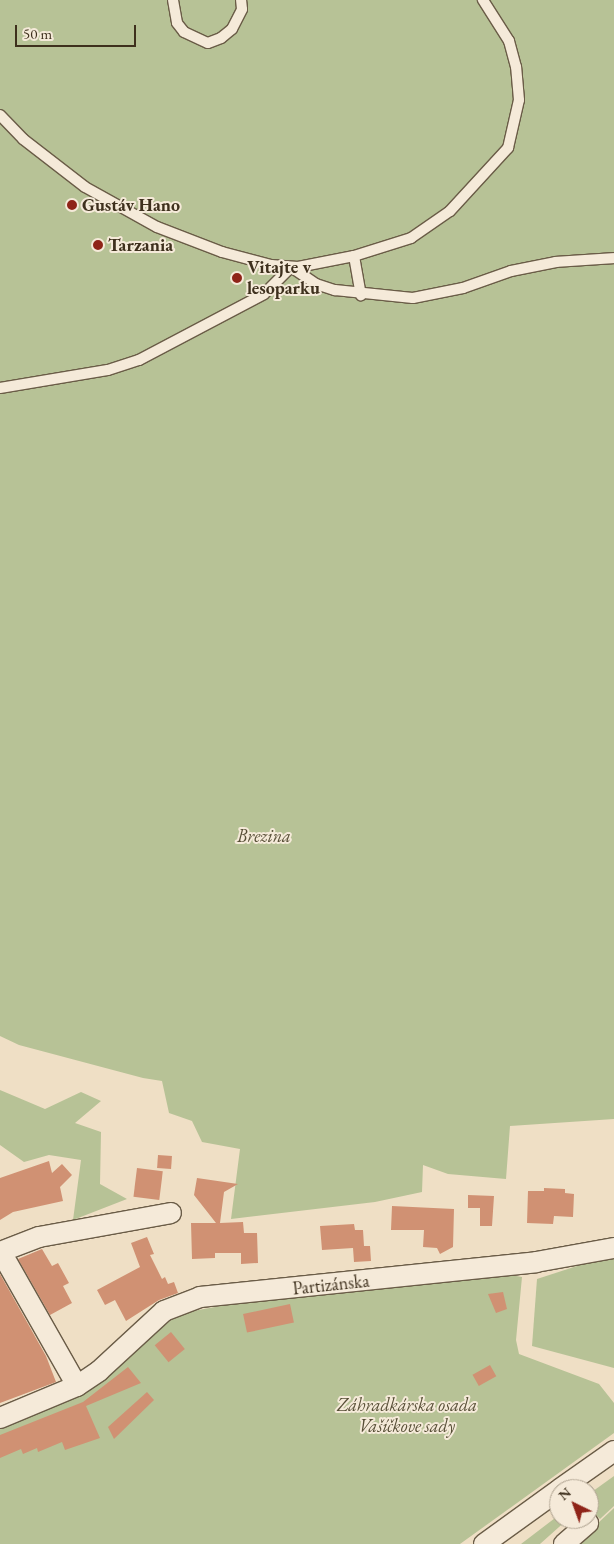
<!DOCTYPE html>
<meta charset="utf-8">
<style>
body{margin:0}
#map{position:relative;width:614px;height:1544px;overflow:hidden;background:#efdfc5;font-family:"EB Garamond",serif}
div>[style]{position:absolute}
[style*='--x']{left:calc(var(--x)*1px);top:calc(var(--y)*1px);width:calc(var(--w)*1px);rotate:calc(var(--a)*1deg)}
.green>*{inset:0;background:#b7c296}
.building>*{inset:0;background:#d09173;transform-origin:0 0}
.roads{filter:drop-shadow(1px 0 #6a5c47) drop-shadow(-1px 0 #6a5c47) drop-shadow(0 1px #6a5c47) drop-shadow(0 -1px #6a5c47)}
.service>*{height:10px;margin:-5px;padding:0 5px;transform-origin:5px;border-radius:5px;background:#f5ead9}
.minor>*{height:20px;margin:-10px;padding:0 10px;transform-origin:10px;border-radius:10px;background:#f5ead9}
.dots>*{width:14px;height:14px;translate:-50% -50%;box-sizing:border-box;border:2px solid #f5ead9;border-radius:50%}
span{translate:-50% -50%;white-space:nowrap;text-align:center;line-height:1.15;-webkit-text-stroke:4px #f5ead9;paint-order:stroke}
.poi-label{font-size:18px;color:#3e301d;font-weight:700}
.left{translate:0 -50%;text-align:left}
.park-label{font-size:18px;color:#564d35;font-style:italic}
.street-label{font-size:18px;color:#3e301d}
.north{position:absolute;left:549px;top:1479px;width:50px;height:50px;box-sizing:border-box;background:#f5ead9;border:1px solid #aca08e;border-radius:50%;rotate:318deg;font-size:14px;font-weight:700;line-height:20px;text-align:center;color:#3e301d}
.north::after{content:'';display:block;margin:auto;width:18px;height:22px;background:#8f2418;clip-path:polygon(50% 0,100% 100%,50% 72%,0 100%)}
.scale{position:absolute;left:15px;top:25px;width:121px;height:22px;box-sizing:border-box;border:2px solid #3e301d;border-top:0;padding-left:6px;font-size:15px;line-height:18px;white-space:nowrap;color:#3e301d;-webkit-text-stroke:4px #f5ead9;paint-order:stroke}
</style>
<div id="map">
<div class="green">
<i style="clip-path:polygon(0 0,614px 0,614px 1119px,510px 1126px,506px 1179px,448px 1174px,423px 1165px,422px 1192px,375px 1202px,231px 1219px,240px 1149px,202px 1142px,192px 1121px,169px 1113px,162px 1081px,143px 1078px,19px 1045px,0 1036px)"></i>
<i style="clip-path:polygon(0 1090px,45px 1109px,81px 1092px,101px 1101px,75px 1123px,101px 1132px,100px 1184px,127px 1199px,73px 1220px,81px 1160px,49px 1155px,24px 1162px,0 1145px)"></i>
<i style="clip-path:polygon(614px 1254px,614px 1368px,532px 1346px,537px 1279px)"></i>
<i style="clip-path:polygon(510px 1275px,522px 1277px,516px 1340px,519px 1354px,599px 1384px,614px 1403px,614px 1433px,460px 1544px,0 1544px,0 1428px,97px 1385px,171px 1320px,193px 1311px,226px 1305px,349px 1290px)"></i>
<i style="clip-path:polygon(614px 1476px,614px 1506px,600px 1519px,589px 1508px,589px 1494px)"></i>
<i style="clip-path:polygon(614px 1508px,614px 1544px,576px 1544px,597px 1524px)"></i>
<i style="clip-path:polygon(559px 1515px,559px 1519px,568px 1519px,540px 1544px,521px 1544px)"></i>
</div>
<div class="building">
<i style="left:158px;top:1155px;width:14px;height:13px;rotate:4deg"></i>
<i style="clip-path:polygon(49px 1161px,52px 1173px,62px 1164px,72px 1175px,60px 1187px,63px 1201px,13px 1212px,0 1220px,0 1178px)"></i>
<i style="left:137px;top:1168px;width:26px;height:29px;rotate:7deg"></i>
<i style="clip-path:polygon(197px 1178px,238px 1184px,224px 1192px,220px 1223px,243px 1222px,244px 1233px,257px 1233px,258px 1263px,241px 1264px,241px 1253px,215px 1253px,215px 1258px,192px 1259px,191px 1223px,216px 1223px,194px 1195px)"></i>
<i style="clip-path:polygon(544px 1188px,565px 1189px,565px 1193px,574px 1194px,573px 1217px,554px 1216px,553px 1224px,527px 1223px,528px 1191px,544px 1191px)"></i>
<i style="clip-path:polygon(468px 1195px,494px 1196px,492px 1226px,480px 1226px,480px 1208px,468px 1208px)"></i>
<i style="clip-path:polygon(392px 1206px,454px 1209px,453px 1247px,440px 1254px,437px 1248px,423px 1247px,424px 1230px,391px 1230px)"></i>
<i style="clip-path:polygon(354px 1224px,355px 1230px,363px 1230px,364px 1246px,370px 1246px,371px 1261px,354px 1262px,353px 1248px,322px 1250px,320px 1226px)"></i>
<i style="clip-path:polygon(147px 1237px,154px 1254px,150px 1255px,162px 1279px,165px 1277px,168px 1284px,174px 1282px,178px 1293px,159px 1300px,126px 1321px,115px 1300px,105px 1305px,97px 1290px,140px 1267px,131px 1243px)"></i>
<i style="clip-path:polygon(42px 1249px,52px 1266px,58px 1263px,69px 1283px,63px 1286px,72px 1303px,50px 1315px,18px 1259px)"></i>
<i style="clip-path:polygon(0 1274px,46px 1356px,56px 1382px,0 1403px)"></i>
<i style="clip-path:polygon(503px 1292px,507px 1309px,496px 1313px,488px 1294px)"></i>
<i style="left:290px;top:1304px;width:19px;height:48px;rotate:78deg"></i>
<i style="left:171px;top:1332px;width:22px;height:21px;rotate:51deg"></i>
<i style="left:490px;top:1365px;width:13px;height:20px;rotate:61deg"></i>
<i style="clip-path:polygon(128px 1367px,141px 1383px,86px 1406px,100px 1438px,65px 1450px,62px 1442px,38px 1452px,37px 1448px,23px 1454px,21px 1449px,0 1458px,0 1435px,83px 1402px)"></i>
<i style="clip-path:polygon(147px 1392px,154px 1400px,114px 1439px,108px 1427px)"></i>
</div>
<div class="roads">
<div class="service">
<i style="--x:173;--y:0;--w:23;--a:80"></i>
<i style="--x:177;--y:23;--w:11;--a:52"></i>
<i style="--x:184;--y:32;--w:26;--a:25"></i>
<i style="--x:208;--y:43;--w:14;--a:-21"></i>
<i style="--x:221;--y:38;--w:14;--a:-39"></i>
<i style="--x:232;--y:29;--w:22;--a:-63"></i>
<i style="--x:242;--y:9;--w:9;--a:-96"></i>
<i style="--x:0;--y:115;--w:33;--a:46"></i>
<i style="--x:23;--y:139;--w:78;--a:37.7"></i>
<i style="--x:85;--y:187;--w:82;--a:29.1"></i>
<i style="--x:157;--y:227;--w:70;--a:21"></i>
<i style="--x:222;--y:252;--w:51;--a:14.9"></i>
<i style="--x:271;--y:265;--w:27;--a:4"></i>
<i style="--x:298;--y:267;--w:57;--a:-11.1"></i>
<i style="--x:354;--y:256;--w:60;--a:-17.5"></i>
<i style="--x:411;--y:238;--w:47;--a:-34.7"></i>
<i style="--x:450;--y:211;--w:86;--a:-47.4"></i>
<i style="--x:508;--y:148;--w:49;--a:-77.1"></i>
<i style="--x:519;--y:100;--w:33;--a:-95"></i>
<i style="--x:516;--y:67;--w:27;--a:-105"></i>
<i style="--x:509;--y:41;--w:49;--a:-122.4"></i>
<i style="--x:354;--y:256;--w:40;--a:80"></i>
<i style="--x:291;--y:267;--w:30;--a:34"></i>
<i style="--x:316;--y:284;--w:20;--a:18"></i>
<i style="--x:335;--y:290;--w:78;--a:5.9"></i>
<i style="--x:413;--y:298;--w:51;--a:-11.3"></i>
<i style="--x:463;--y:288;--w:51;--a:-19.5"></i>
<i style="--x:511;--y:271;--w:46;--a:-11.3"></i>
<i style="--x:556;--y:262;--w:58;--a:-3.9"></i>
<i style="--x:0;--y:388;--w:109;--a:-9.5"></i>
<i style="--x:108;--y:370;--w:33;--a:-18"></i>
<i style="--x:139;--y:360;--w:141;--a:-27.8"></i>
<i style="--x:264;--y:294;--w:38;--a:-45"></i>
</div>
<div class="minor">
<i style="--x:0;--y:1252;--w:42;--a:-21"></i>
<i style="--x:39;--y:1237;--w:134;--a:-10.3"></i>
<i style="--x:1;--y:1252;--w:154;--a:60.4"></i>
<i style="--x:0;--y:1418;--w:83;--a:-22.6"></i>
<i style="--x:77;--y:1386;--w:27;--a:-34"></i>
<i style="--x:99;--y:1371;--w:88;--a:-42.7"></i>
<i style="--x:164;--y:1311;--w:39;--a:-21"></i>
<i style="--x:200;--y:1297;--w:338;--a:-5.9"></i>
<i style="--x:536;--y:1262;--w:79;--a:-10.2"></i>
<i style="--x:560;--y:1489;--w:66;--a:-35.1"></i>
<i style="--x:484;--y:1544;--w:92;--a:-35.8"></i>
<i style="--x:564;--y:1544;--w:32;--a:-41"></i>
</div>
</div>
<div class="dots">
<i style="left:72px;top:205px;background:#8f2418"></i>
<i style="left:98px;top:245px;background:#8f2418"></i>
<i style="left:237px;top:278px;background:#8f2418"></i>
</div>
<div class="poi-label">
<span class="left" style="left:82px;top:205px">Gustáv Hano</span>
<span class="left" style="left:108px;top:245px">Tarzania</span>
<span class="left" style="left:247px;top:278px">Vitajte v<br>lesoparku</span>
</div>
<div class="park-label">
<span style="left:264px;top:836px">Brezina</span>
<span style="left:407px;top:1416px">Záhradkárska osada<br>Vašíčkove sady</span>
</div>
<div class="street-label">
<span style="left:331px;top:1285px;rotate:-6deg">Partizánska</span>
</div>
<div class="north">N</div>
<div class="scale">50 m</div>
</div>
